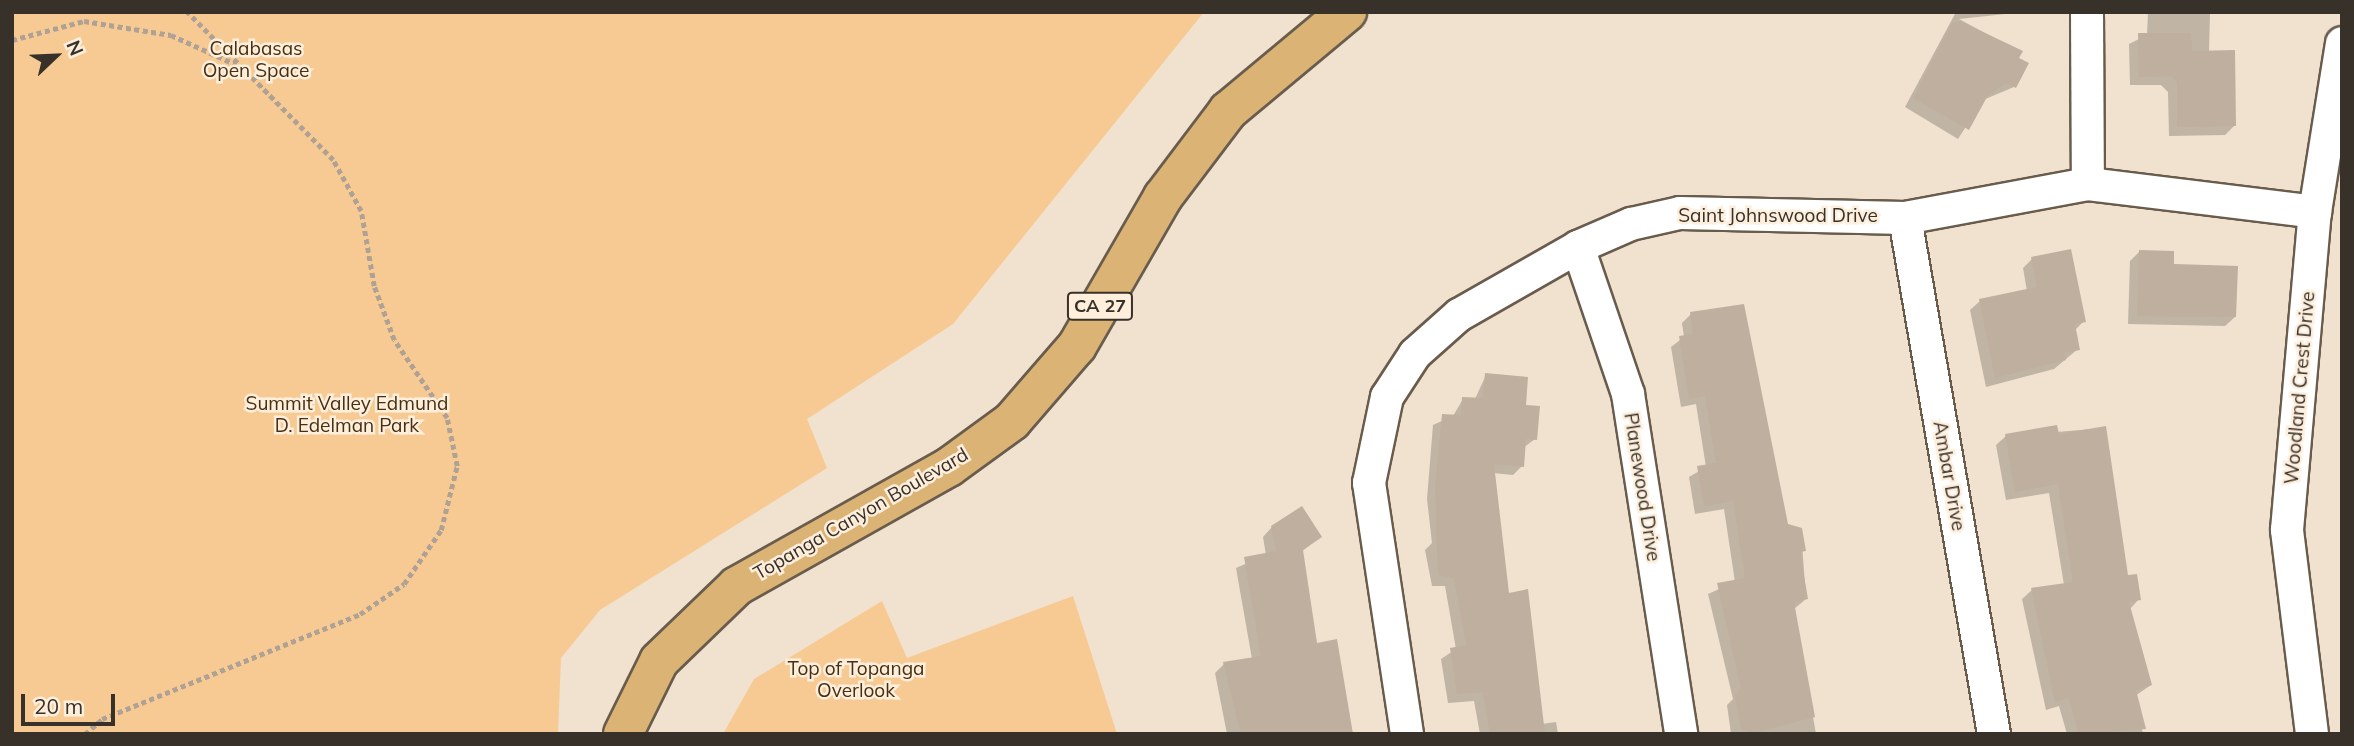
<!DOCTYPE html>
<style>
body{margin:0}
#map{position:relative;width:2354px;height:746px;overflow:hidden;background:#f1e1cf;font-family:Mulish,sans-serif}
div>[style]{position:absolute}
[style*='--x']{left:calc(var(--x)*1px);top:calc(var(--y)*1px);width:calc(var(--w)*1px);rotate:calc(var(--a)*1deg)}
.green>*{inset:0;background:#f7ca94}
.shadow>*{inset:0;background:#0003}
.building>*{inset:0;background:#beaf9e}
.path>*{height:4.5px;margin-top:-2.25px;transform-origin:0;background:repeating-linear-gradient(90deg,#afa294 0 5px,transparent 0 8.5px)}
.roads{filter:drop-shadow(2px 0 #695c4d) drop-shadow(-2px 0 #695c4d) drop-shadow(0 2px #695c4d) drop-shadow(0 -2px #695c4d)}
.minor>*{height:32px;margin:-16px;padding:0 16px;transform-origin:16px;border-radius:16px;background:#fff}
.primary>*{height:38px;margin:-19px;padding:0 19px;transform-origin:19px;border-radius:19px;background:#dab375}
span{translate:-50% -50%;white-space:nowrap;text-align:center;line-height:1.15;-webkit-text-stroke:5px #feeedc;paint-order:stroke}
.shield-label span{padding:2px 5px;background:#feeedc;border:2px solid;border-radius:5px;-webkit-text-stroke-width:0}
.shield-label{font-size:18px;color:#37312a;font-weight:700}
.park-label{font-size:19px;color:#473012}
.street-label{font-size:19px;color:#37312a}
.frame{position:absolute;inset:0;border:14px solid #37312a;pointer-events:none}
.north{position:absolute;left:21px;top:21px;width:70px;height:70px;-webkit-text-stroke:5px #feeedc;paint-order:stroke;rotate:67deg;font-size:19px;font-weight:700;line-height:28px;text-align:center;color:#37312a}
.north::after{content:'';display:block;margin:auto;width:24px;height:32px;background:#37312a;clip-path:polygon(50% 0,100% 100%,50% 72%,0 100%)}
.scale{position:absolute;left:21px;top:694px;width:94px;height:32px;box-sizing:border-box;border:4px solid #37312a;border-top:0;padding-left:9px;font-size:21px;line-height:24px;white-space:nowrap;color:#37312a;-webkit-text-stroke:5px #feeedc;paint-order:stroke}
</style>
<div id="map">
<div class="green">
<i style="clip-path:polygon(12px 12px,1204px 12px,953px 324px,807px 419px,827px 468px,600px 610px,561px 658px,558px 734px,12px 734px)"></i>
<i style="clip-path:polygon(1073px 596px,1117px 734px,723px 734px,754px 679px,882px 601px,907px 658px)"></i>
</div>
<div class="shadow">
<i style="clip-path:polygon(1956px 12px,2024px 12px,1959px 19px,2020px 52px,2014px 87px,1983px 100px,1958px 139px,1905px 107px)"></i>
<i style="clip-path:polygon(2148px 12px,2210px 12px,2209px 53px,2234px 126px,2225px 135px,2169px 136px,2168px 92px,2161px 85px,2130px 85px,2129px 44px,2147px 35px)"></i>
<i style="clip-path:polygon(2139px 252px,2172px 266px,2235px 317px,2225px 326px,2128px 324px,2130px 261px)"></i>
<i style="clip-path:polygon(2032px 259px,2084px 321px,2075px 330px,2078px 349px,2054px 369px,1986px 387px,1970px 310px,1980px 301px,2027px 291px,2023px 268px)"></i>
<i style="clip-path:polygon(1691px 314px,1786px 526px,1801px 529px,1806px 599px,1794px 609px,1816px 734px,1731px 734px,1727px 705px,1733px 699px,1708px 594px,1735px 582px,1724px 509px,1695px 514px,1689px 477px,1706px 467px,1696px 404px,1681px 407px,1671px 347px,1684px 337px,1682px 323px)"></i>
<i style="clip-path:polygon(1486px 375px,1524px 407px,1535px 439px,1523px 448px,1522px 466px,1513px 475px,1493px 473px,1507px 595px,1542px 724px,1556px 722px,1558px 734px,1480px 734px,1474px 701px,1448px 703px,1441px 659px,1456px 649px,1445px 586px,1432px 586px,1425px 550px,1432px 543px,1427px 499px,1433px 425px,1453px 416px,1463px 399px,1475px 399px)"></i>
<i style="clip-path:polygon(2105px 428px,2126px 577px,2139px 599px,2130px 609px,2151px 685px,2135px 696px,2143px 734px,2067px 734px,2059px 706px,2046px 710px,2022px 599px,2032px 590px,2064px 585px,2049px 493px,2006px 500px,1996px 445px,2006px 436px)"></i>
<i style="clip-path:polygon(1272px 527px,1320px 537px,1301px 552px,1315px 645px,1351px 734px,1227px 734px,1215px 673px,1224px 664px,1252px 659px,1236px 568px,1266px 555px,1263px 537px)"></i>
</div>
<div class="building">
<i style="clip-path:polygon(1960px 21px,2023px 51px,2019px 58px,2029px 63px,2016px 88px,2006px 83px,1987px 97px,1969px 130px,1913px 98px,1952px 23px)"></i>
<i style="clip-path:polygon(2138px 33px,2191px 33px,2192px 51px,2235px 50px,2236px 126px,2177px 127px,2177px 82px,2171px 76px,2139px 77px)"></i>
<i style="clip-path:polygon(2071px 249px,2086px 322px,2075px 324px,2080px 350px,2064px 353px,2066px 360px,1995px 378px,1979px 299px,2037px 287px,2031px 257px)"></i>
<i style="clip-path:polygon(2139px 250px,2174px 251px,2174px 264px,2238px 266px,2236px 317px,2137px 316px)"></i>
<i style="clip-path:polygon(1744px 304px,1788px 524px,1802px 528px,1806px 551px,1800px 552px,1808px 599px,1794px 602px,1815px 717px,1753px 733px,1741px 729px,1735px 695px,1741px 689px,1717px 583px,1745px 578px,1733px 501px,1704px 506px,1697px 466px,1716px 463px,1705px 396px,1689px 399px,1679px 336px,1693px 334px,1690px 312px)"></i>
<i style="clip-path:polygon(1485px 373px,1528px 377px,1526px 405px,1540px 406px,1537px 440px,1526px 439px,1524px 467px,1494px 464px,1509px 593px,1528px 589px,1545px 734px,1490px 734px,1483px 692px,1457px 694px,1450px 648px,1466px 645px,1454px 578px,1438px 575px,1435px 488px,1442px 414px,1461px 415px,1462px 397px,1483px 398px)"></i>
<i style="clip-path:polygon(2057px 425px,2059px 434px,2106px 426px,2128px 575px,2137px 574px,2141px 600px,2129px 602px,2152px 685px,2136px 690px,2146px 729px,2079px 734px,2069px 698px,2055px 702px,2031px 588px,2073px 582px,2058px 484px,2015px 492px,2005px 434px)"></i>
<i style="clip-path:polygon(1302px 506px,1322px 537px,1303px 550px,1317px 643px,1337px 639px,1353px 734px,1241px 734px,1223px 662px,1261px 656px,1244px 557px,1276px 551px,1271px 526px)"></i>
</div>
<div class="path">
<i style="--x:12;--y:40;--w:74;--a:-14.8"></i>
<i style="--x:84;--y:21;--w:88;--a:9.1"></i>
<i style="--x:171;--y:35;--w:70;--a:24.4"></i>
<i style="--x:85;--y:734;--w:23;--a:-41"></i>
<i style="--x:102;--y:719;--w:279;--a:-22.1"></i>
<i style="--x:360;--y:614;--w:53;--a:-34.3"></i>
<i style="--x:404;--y:584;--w:65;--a:-55.6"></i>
<i style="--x:441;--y:530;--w:66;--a:-76"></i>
<i style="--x:457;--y:466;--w:49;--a:-101.8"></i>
<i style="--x:447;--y:418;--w:94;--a:-124.2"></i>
<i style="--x:394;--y:340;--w:58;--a:-110.3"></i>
<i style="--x:374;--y:286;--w:76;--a:-99.8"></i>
<i style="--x:361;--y:211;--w:58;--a:-118.8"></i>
<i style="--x:333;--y:160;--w:208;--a:-134.6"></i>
</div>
<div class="roads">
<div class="minor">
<i style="--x:2087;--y:12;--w:172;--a:89.7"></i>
<i style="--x:1905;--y:218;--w:524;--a:80.21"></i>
<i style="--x:1578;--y:247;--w:155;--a:71.2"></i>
<i style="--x:1628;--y:394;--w:344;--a:81.1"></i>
<i style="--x:1407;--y:734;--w:254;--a:-98.6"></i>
<i style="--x:1369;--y:483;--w:88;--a:-78.2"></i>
<i style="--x:1387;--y:397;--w:51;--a:-56.9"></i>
<i style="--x:1415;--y:354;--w:59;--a:-41.6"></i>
<i style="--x:1459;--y:315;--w:137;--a:-29.7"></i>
<i style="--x:1578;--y:247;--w:58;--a:-23.5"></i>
<i style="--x:1631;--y:224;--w:50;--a:-12.7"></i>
<i style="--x:1680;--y:213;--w:225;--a:1.3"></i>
<i style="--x:1905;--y:218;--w:186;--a:-10.5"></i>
<i style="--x:2088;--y:184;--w:229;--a:7"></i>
<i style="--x:2312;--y:734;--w:206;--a:-97"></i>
<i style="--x:2287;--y:530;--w:319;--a:-85"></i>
<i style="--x:2315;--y:212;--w:171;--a:-80.9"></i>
</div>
<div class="primary">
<i style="--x:623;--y:734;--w:81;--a:-63.7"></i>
<i style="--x:659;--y:661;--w:108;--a:-43.9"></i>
<i style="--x:737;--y:586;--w:243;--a:-29.3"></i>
<i style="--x:949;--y:467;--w:78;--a:-36.1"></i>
<i style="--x:1012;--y:421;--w:99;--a:-49.1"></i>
<i style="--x:1077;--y:346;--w:172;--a:-60"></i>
<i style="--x:1163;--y:197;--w:108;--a:-52.9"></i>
<i style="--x:1228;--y:111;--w:155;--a:-39.8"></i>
</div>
</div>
<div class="shield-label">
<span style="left:1100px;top:306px">CA 27</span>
</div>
<div class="park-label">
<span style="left:256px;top:60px">Calabasas<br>Open Space</span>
<span style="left:347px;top:415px">Summit Valley Edmund<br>D. Edelman Park</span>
<span style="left:856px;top:680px">Top of Topanga<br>Overlook</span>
</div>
<div class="street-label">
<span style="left:1778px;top:216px">Saint Johnswood Drive</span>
<span style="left:2300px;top:388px;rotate:-85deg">Woodland Crest Drive</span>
<span style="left:1949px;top:476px;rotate:80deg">Ambar Drive</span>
<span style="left:1642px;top:487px;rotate:81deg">Planewood Drive</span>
<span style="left:861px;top:514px;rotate:-30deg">Topanga Canyon Boulevard</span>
</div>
<div class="frame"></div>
<div class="north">N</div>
<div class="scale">20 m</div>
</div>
